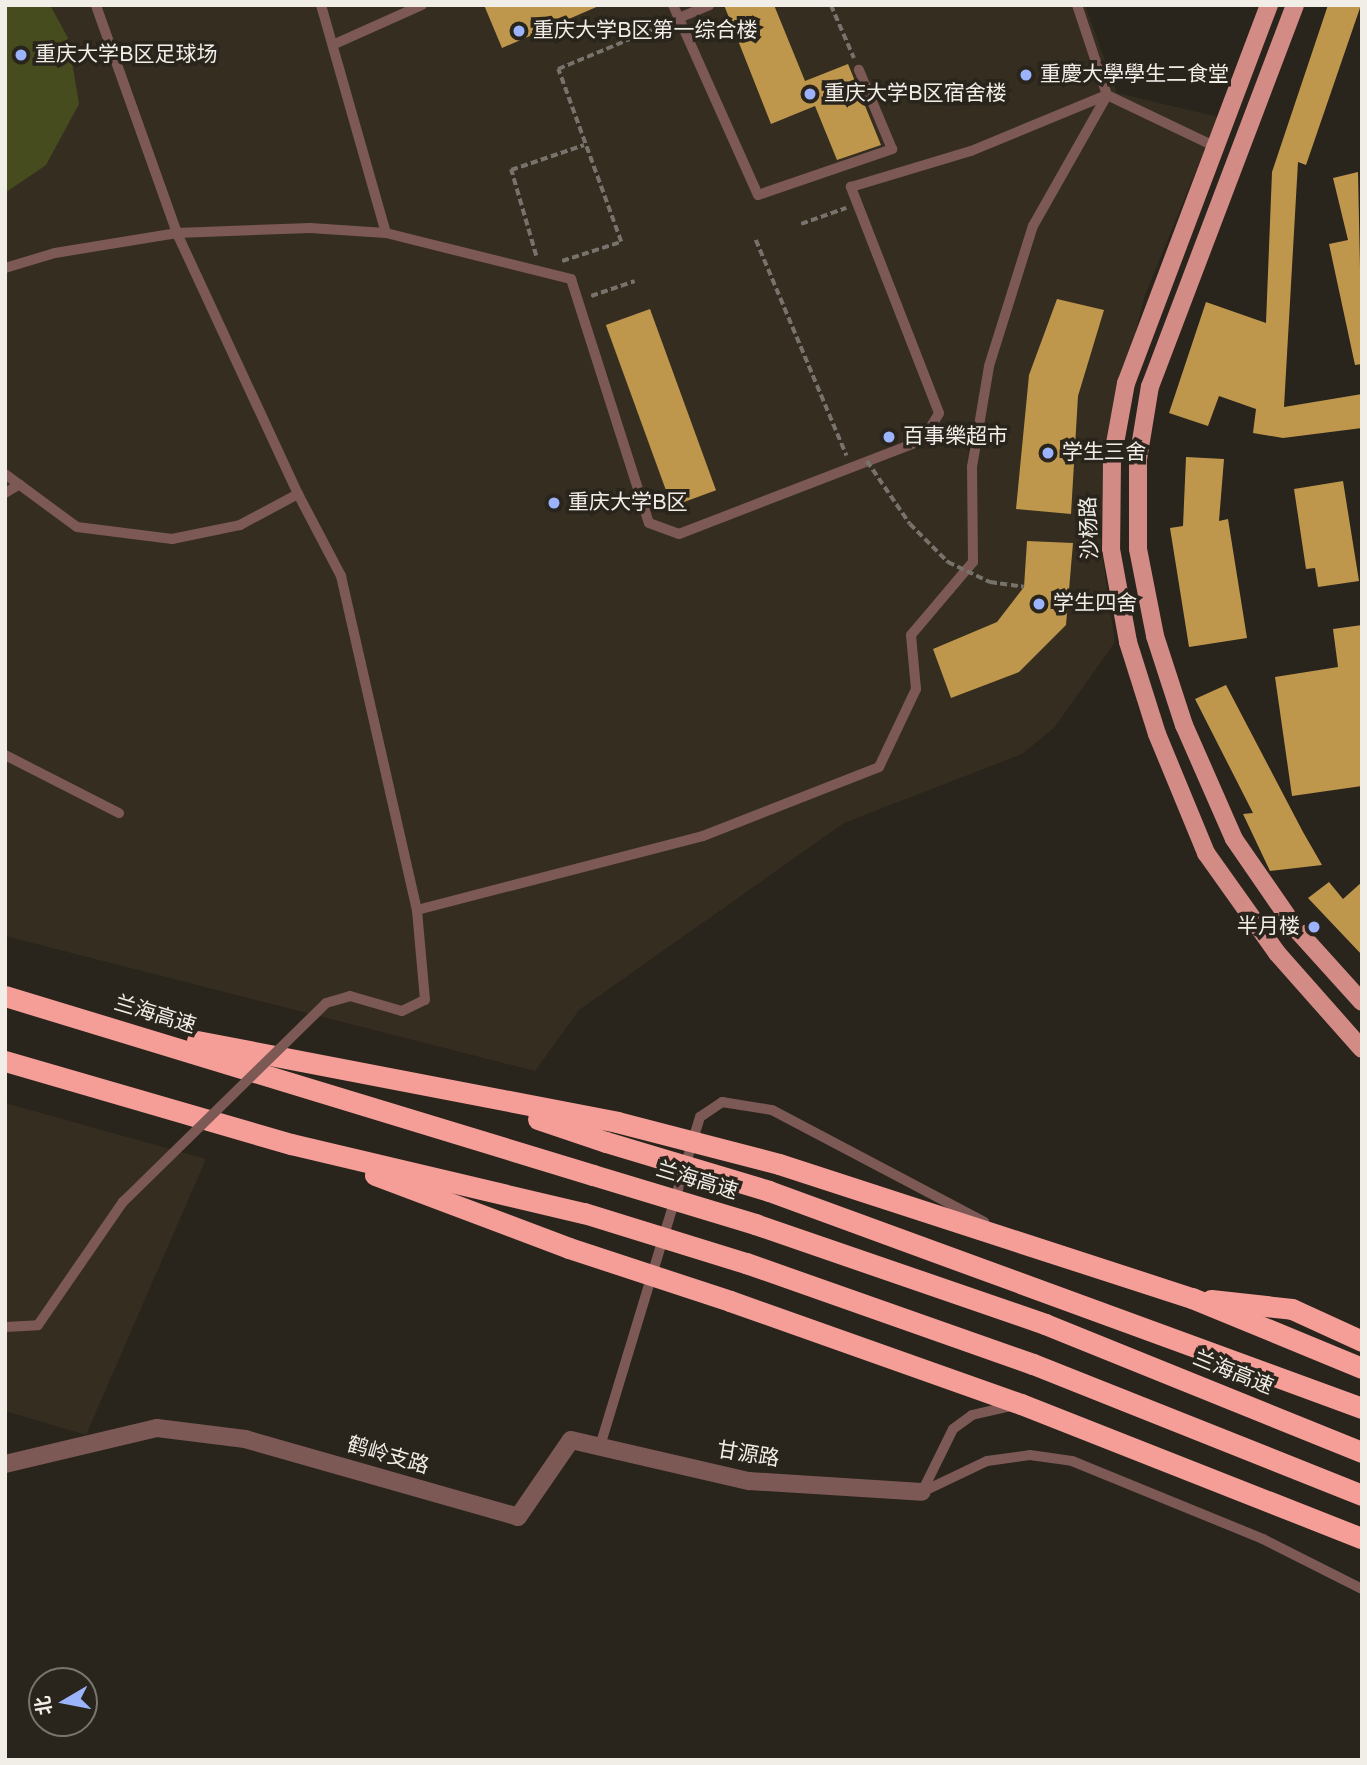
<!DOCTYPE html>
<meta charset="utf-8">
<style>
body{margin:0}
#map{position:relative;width:1367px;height:1765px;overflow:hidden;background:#29241c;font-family:"Varela Round","Noto Sans SC",sans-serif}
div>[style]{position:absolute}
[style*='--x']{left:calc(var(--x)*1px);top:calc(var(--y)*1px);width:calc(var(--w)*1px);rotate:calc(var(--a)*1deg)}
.built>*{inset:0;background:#352d1f}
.green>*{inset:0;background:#474c1e}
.building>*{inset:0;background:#bf974c;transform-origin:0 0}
.path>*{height:3.5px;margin-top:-1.75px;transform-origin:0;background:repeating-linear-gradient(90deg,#77736c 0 7px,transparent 0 10.5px)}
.lane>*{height:10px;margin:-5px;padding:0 5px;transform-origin:5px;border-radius:5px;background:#7c5955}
.street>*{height:18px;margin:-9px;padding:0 9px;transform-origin:9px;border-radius:9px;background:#7c5955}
.primary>*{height:18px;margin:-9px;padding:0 9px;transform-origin:9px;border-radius:9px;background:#d38b85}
.highway>*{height:21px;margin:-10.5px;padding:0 10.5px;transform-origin:10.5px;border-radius:10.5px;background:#f59e97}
.path-bridge>*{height:3.5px;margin-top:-1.75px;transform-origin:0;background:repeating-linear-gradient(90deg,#77736c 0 7px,transparent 0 10.5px)}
.lane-bridge>*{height:10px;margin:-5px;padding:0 5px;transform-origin:5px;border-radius:5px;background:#7c5955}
.highway-bridge>*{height:21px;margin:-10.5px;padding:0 10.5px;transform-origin:10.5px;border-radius:10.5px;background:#f59e97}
.dots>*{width:19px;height:19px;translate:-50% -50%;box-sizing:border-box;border:4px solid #29241c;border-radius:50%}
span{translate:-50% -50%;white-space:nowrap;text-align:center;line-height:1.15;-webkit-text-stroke:7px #29241c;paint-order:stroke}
.poi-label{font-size:21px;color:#f1eee8}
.left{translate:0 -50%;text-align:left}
.right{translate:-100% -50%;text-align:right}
.street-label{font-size:21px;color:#f1eee8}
.frame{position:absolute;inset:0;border:7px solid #f1eee8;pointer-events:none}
.north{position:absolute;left:28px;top:1667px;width:70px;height:70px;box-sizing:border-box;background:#29241c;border:2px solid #79756e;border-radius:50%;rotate:260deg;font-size:19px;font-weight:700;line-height:28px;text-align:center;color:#f1eee8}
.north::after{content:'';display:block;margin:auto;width:24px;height:32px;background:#9cb4fd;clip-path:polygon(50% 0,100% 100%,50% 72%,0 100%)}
</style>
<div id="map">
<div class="built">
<i style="clip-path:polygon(5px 5px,1085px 5px,1117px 93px,1218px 117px,1145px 295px,1103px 459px,1101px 547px,1115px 642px,1054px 728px,1022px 754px,844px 823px,579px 1010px,535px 1071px,5px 936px)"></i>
<i style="clip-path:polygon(5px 1103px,206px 1159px,86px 1435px,5px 1411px)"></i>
</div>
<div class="green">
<i style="clip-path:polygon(5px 5px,50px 5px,68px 38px,79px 104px,46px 165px,5px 193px)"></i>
</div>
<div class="building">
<i style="clip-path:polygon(484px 5px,601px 5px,502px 48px)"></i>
<i style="clip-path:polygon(724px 5px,774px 5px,805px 81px,848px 64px,881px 145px,837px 160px,815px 106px,771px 124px)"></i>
<i style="clip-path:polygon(1328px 5px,1361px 5px,1306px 165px,1298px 162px,1284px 407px,1362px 394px,1362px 428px,1283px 438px,1253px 433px,1256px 409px,1219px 396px,1208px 426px,1169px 413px,1206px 302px,1266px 323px,1272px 172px)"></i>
<i style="clip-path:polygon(1358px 172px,1362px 364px,1355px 365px,1329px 244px,1348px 240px,1333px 178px)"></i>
<i style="clip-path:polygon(1057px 299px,1104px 310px,1078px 396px,1071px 514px,1016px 509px,1029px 375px)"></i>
<i style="left:650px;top:309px;width:193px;height:47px;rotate:70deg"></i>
<i style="clip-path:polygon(1186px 457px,1224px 459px,1219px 521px,1228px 519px,1247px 638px,1189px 647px,1170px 528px,1183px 526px)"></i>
<i style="clip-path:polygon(1343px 481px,1359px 581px,1318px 587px,1315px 568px,1306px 569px,1294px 489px)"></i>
<i style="clip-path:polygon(1027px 541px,1073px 543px,1066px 625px,1019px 672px,951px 698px,933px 649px,997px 622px,1024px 587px)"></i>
<i style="clip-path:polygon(1362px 625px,1362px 786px,1292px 796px,1275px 677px,1338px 667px,1333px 629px)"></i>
<i style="clip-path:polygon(1226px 685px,1303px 832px,1322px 865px,1270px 871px,1243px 814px,1253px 813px,1195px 699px)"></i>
<i style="clip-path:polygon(1329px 882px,1343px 899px,1362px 882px,1362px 955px,1308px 898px)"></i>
</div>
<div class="path">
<i style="--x:831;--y:5;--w:58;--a:66.5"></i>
<i style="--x:801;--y:224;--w:48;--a:-19.6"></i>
<i style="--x:756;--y:240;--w:234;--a:67.2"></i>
<i style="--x:536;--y:256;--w:90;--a:-106.2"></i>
<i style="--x:511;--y:170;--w:77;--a:-18.9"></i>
<i style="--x:562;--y:261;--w:62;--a:-17.9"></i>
<i style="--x:621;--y:242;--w:184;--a:-110"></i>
<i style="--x:558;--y:69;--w:117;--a:-22.6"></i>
<i style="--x:591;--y:296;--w:46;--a:-18.8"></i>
</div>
<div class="lane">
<i style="--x:321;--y:5;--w:237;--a:74.1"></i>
<i style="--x:673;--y:5;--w:208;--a:65.9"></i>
<i style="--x:758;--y:195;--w:142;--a:-18.9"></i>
<i style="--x:892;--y:149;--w:86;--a:-112.7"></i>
<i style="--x:679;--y:18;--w:33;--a:-23"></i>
<i style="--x:337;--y:43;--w:93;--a:-24.1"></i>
<i style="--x:5;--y:268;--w:52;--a:-16.7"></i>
<i style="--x:55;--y:253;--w:124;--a:-9.3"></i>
<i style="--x:177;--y:233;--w:133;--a:-2.2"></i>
<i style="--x:310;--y:228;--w:76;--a:3.8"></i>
<i style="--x:386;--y:233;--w:191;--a:14"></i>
<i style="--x:571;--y:279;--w:256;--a:72.3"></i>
<i style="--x:649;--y:523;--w:32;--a:20"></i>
<i style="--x:679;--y:534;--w:261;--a:-21.1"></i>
<i style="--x:923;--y:440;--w:31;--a:-59"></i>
<i style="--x:939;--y:413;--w:243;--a:-111.3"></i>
<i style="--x:851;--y:187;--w:125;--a:-16.7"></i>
<i style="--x:971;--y:151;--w:147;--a:-22.4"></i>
<i style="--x:1107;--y:95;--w:119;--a:25.5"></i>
<i style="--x:5;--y:474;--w:89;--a:36.4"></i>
<i style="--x:77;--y:527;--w:96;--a:7.2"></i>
<i style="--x:172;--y:539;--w:69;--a:-11.6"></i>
<i style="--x:240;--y:525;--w:66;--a:-28.1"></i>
<i style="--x:298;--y:494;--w:288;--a:-114.9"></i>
<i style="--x:177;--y:233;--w:242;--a:-109.6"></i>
<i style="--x:5;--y:493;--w:17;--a:-31"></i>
<i style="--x:298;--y:494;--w:93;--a:62.3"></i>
<i style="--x:341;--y:576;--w:343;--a:77.2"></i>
<i style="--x:417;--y:910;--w:295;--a:-14.5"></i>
<i style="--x:703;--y:836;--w:189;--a:-21.4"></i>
<i style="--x:879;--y:767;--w:86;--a:-64.6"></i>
<i style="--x:916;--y:689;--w:54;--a:-95.3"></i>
<i style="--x:911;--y:635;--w:96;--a:-49.7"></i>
<i style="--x:973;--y:562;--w:95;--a:-90.6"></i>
<i style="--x:972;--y:467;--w:102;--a:-80.4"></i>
<i style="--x:989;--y:366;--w:147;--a:-72.6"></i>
<i style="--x:1033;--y:226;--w:150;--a:-60.5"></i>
<i style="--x:1107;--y:95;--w:95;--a:-108.4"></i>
<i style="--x:5;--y:755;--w:128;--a:27"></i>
<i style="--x:326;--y:1003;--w:25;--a:-16"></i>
<i style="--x:350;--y:996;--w:54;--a:16.1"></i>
<i style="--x:402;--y:1011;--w:25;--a:-26"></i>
<i style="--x:425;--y:1000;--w:90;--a:-95.1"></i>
<i style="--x:5;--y:1327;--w:33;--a:-3"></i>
<i style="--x:38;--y:1325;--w:150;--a:-55.4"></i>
<i style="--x:600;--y:1446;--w:344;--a:-73.1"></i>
<i style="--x:700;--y:1117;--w:27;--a:-34"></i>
<i style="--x:722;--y:1102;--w:51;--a:9.1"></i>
<i style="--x:772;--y:1110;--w:240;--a:27.8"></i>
<i style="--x:922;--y:1492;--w:72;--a:-25.5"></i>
<i style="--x:987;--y:1461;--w:43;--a:-7.9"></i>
<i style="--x:1030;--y:1455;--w:42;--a:8.1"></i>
<i style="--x:1072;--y:1461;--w:206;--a:22.2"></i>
<i style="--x:1263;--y:1539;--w:111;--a:26.8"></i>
<i style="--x:922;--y:1492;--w:70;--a:-63.8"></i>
<i style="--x:953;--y:1429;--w:24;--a:-36"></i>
<i style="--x:972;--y:1415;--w:44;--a:-13.1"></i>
</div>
<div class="street">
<i style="--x:5;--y:1464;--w:156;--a:-13.3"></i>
<i style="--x:157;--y:1428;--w:89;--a:7.1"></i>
<i style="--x:245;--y:1439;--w:284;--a:15.9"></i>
<i style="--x:518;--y:1517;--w:93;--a:-55.5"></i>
<i style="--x:571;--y:1440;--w:183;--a:13"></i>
<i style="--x:749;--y:1481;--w:173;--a:3.6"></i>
</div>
<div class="primary">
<i style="--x:1269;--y:5;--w:404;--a:110.7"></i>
<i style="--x:1126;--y:383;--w:78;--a:100.3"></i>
<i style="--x:1112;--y:460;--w:89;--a:90.6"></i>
<i style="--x:1111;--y:549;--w:95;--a:79.6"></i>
<i style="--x:1128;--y:642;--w:96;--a:72.5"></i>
<i style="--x:1157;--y:734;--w:129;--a:67.6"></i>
<i style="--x:1206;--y:853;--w:123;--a:54.6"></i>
<i style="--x:1277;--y:953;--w:128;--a:48.5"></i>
<i style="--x:1295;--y:5;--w:408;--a:110.8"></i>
<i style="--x:1150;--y:386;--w:74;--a:99.3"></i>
<i style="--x:1138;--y:459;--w:90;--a:90"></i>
<i style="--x:1138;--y:549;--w:89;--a:78.9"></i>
<i style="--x:1155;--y:636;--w:94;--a:72"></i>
<i style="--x:1184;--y:725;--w:124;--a:66.3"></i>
<i style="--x:1234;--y:839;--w:109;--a:55.4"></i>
<i style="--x:1296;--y:929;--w:98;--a:47.9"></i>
</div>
<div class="highway">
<i style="--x:5;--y:996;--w:615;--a:16.93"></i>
<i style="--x:197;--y:1041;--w:428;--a:10.9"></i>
<i style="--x:5;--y:1061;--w:298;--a:16.2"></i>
<i style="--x:291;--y:1144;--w:301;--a:13.3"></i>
<i style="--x:538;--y:1119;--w:72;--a:18.7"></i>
<i style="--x:779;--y:1164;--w:434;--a:18"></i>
<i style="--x:1192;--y:1298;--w:184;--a:22.4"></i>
<i style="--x:375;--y:1175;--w:207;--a:20.6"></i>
<i style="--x:769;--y:1191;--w:631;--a:20.1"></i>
<i style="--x:755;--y:1224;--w:307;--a:19"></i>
<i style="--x:1045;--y:1324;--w:342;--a:22"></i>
<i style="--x:746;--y:1263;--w:304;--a:19.4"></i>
<i style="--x:1033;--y:1364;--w:354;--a:21.7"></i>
<i style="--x:1211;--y:1300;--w:81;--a:6.3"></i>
<i style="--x:1292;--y:1309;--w:77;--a:24.6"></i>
<i style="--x:730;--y:1301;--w:309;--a:19.5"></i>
<i style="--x:1021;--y:1404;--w:366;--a:21.5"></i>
</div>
<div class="path-bridge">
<i style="--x:867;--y:461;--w:76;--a:55.7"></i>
<i style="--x:910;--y:524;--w:54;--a:45"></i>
<i style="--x:948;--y:562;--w:47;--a:25.5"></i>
<i style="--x:990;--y:582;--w:34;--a:8"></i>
</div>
<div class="lane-bridge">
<i style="--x:123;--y:1202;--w:284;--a:-44.4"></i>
</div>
<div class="highway-bridge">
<i style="--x:617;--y:1122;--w:167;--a:14.5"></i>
<i style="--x:606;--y:1142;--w:170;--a:16.7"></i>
<i style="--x:593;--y:1175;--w:169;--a:16.8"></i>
<i style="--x:584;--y:1213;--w:170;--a:17.2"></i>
<i style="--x:569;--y:1248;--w:169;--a:18.2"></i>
</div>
<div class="dots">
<i style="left:519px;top:31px;background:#9cb4fd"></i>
<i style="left:21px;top:55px;background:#9cb4fd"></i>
<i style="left:1026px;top:75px;background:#9cb4fd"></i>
<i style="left:810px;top:94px;background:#9cb4fd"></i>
<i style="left:889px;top:437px;background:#9cb4fd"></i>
<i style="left:1048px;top:453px;background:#9cb4fd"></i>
<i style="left:554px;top:503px;background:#9cb4fd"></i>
<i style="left:1039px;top:604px;background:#9cb4fd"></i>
<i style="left:1314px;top:927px;background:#9cb4fd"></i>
</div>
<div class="poi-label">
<span class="left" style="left:533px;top:31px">重庆大学B区第一综合楼</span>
<span class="left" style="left:35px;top:55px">重庆大学B区足球场</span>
<span class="left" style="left:1040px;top:75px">重慶大學學生二食堂</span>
<span class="left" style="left:824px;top:94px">重庆大学B区宿舍楼</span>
<span class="left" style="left:903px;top:437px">百事樂超市</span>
<span class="left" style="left:1062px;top:453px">学生三舍</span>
<span class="left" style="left:568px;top:503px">重庆大学B区</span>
<span class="left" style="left:1053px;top:604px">学生四舍</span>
<span class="right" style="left:1300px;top:927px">半月楼</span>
</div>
<div class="street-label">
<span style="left:1090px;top:528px;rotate:-92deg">沙杨路</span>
<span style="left:155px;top:1015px;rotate:17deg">兰海高速</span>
<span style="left:697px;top:1181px;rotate:17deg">兰海高速</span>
<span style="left:1233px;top:1373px;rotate:22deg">兰海高速</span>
<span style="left:748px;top:1455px;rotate:9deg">甘源路</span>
<span style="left:388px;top:1456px;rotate:16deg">鹤岭支路</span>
</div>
<div class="frame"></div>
<div class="north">北</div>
</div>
